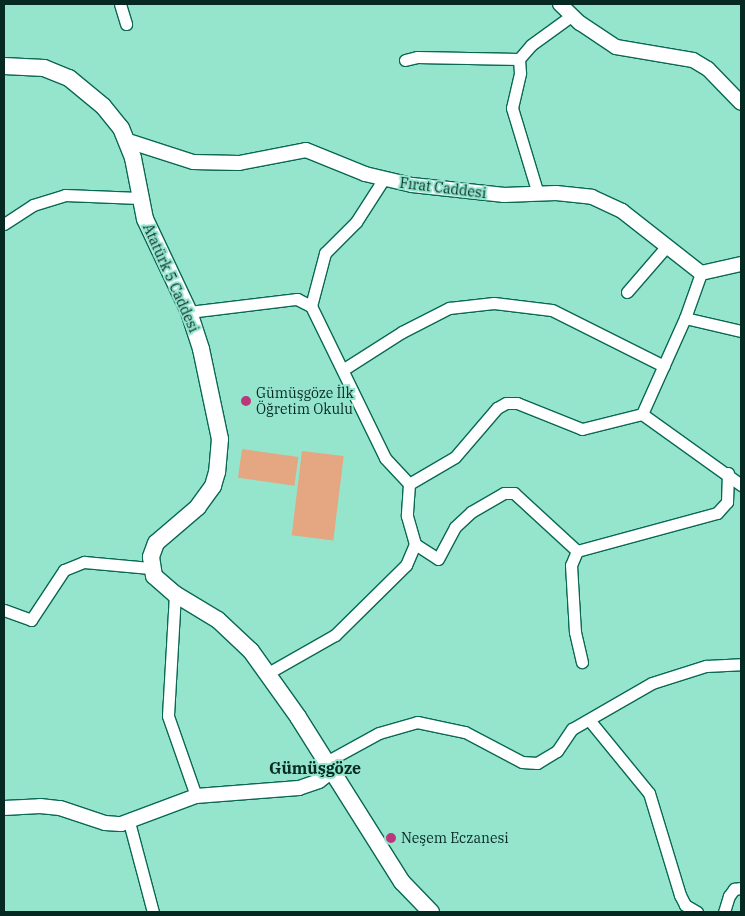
<!DOCTYPE html>
<meta charset="utf-8">
<style>
body{margin:0}
#map{position:relative;width:745px;height:916px;overflow:hidden;background:#95e5cd;font-family:"IBM Plex Serif",serif}
div>[style]{position:absolute}
[style*='--x']{left:calc(var(--x)*1px);top:calc(var(--y)*1px);width:calc(var(--w)*1px);rotate:calc(var(--a)*1deg)}
.green>*{inset:0;background:#e4a781;transform-origin:0 0}
.roads{filter:drop-shadow(1px 0 #096854) drop-shadow(-1px 0 #096854) drop-shadow(0 1px #096854) drop-shadow(0 -1px #096854)}
.minor>*{height:11px;margin:-5.5px;padding:0 5.5px;transform-origin:5.5px;border-radius:5.5px;background:#fff}
.tertiary>*{height:14px;margin:-7px;padding:0 7px;transform-origin:7px;border-radius:7px;background:#fff}
.secondary>*{height:16px;margin:-8px;padding:0 8px;transform-origin:8px;border-radius:8px;background:#fff}
.dots>*{width:14px;height:14px;translate:-50% -50%;box-sizing:border-box;border:2px solid #95e5cd;border-radius:50%}
span{translate:-50% -50%;white-space:nowrap;text-align:center;line-height:1.15;-webkit-text-stroke:4px #95e5cd;paint-order:stroke}
.street-label{font-size:14px;color:#062a21}
.poi-label{font-size:14px;color:#062a21}
.left{translate:0 -50%;text-align:left}
.quarter-label{font-size:16px;color:#062a21;font-weight:700}
.frame{position:absolute;inset:0;border:5px solid #062a21;pointer-events:none}
</style>
<div id="map">
<div class="green">
<i style="left:242px;top:449px;width:57px;height:29px;rotate:8deg"></i>
<i style="left:302px;top:451px;width:42px;height:85px;rotate:7deg"></i>
</div>
<div class="roads">
<div class="minor">
<i style="--x:120;--y:4;--w:21;--a:73"></i>
<i style="--x:405;--y:60;--w:12;--a:-14"></i>
<i style="--x:417;--y:57;--w:102;--a:1.1"></i>
<i style="--x:538;--y:194;--w:90;--a:-106.8"></i>
<i style="--x:512;--y:108;--w:36;--a:-77"></i>
<i style="--x:520;--y:73;--w:14;--a:-94"></i>
<i style="--x:519;--y:59;--w:18;--a:-49"></i>
<i style="--x:531;--y:45;--w:49;--a:-35.9"></i>
<i style="--x:4;--y:224;--w:35;--a:-33"></i>
<i style="--x:33;--y:205;--w:34;--a:-17"></i>
<i style="--x:65;--y:195;--w:74;--a:2.3"></i>
<i style="--x:627;--y:292;--w:60;--a:-49.1"></i>
<i style="--x:311;--y:306;--w:55;--a:-75.2"></i>
<i style="--x:325;--y:253;--w:44;--a:-45"></i>
<i style="--x:356;--y:222;--w:50;--a:-57.3"></i>
<i style="--x:189;--y:312;--w:109;--a:-6.9"></i>
<i style="--x:297;--y:299;--w:16;--a:27"></i>
<i style="--x:311;--y:306;--w:169;--a:64"></i>
<i style="--x:385;--y:458;--w:35;--a:47"></i>
<i style="--x:409;--y:484;--w:32;--a:94"></i>
<i style="--x:407;--y:516;--w:29;--a:74"></i>
<i style="--x:415;--y:544;--w:23;--a:113"></i>
<i style="--x:406;--y:565;--w:100;--a:135.4"></i>
<i style="--x:335;--y:635;--w:77;--a:150.4"></i>
<i style="--x:685;--y:318;--w:57;--a:13.1"></i>
<i style="--x:344;--y:369;--w:69;--a:-32.5"></i>
<i style="--x:402;--y:332;--w:53;--a:-27.1"></i>
<i style="--x:449;--y:308;--w:45;--a:-6.3"></i>
<i style="--x:494;--y:303;--w:58;--a:6.9"></i>
<i style="--x:552;--y:310;--w:125;--a:26.6"></i>
<i style="--x:642;--y:414;--w:122;--a:35.6"></i>
<i style="--x:409;--y:484;--w:53;--a:-30.4"></i>
<i style="--x:455;--y:457;--w:65;--a:-49.4"></i>
<i style="--x:497;--y:408;--w:10;--a:-29"></i>
<i style="--x:506;--y:403;--w:11;--a:0"></i>
<i style="--x:517;--y:403;--w:70;--a:21.8"></i>
<i style="--x:582;--y:429;--w:62;--a:-14"></i>
<i style="--x:642;--y:414;--w:105;--a:-65.9"></i>
<i style="--x:685;--y:318;--w:48;--a:-70.4"></i>
<i style="--x:415;--y:544;--w:27;--a:33"></i>
<i style="--x:438;--y:559;--w:36;--a:-62"></i>
<i style="--x:455;--y:527;--w:22;--a:-43"></i>
<i style="--x:471;--y:512;--w:38;--a:-30"></i>
<i style="--x:504;--y:493;--w:10;--a:0"></i>
<i style="--x:514;--y:493;--w:86;--a:42.6"></i>
<i style="--x:577;--y:551;--w:15;--a:113"></i>
<i style="--x:571;--y:565;--w:67;--a:86.6"></i>
<i style="--x:575;--y:632;--w:31;--a:77"></i>
<i style="--x:577;--y:551;--w:145;--a:-15.2"></i>
<i style="--x:717;--y:513;--w:15;--a:-48"></i>
<i style="--x:727;--y:502;--w:29;--a:-88"></i>
<i style="--x:175;--y:594;--w:122;--a:93.3"></i>
<i style="--x:168;--y:716;--w:85;--a:70.7"></i>
<i style="--x:4;--y:610;--w:29;--a:20"></i>
<i style="--x:31;--y:620;--w:60;--a:-56.6"></i>
<i style="--x:64;--y:570;--w:22;--a:-22"></i>
<i style="--x:84;--y:562;--w:66;--a:5.2"></i>
<i style="--x:590;--y:721;--w:93;--a:50.7"></i>
<i style="--x:649;--y:793;--w:107;--a:73.1"></i>
<i style="--x:680;--y:895;--w:11;--a:63"></i>
<i style="--x:685;--y:905;--w:14;--a:30"></i>
<i style="--x:326;--y:762;--w:60;--a:-28.7"></i>
<i style="--x:379;--y:733;--w:40;--a:-16"></i>
<i style="--x:417;--y:722;--w:49;--a:11.8"></i>
<i style="--x:465;--y:732;--w:64;--a:27.8"></i>
<i style="--x:522;--y:762;--w:15;--a:4"></i>
<i style="--x:537;--y:763;--w:23;--a:-31"></i>
<i style="--x:557;--y:751;--w:27;--a:-56"></i>
<i style="--x:572;--y:729;--w:92;--a:-29.9"></i>
<i style="--x:652;--y:683;--w:57;--a:-17.5"></i>
<i style="--x:706;--y:666;--w:35;--a:-3"></i>
<i style="--x:129;--y:822;--w:93;--a:75.1"></i>
<i style="--x:724;--y:912;--w:17;--a:-73"></i>
<i style="--x:729;--y:896;--w:9;--a:-54"></i>
<i style="--x:734;--y:889;--w:7;--a:-8"></i>
</div>
<div class="tertiary">
<i style="--x:560;--y:4;--w:28;--a:44"></i>
<i style="--x:580;--y:23;--w:43;--a:33.7"></i>
<i style="--x:616;--y:47;--w:78;--a:9.6"></i>
<i style="--x:693;--y:60;--w:17;--a:31"></i>
<i style="--x:708;--y:69;--w:47;--a:45.9"></i>
<i style="--x:128;--y:141;--w:68;--a:17.9"></i>
<i style="--x:193;--y:162;--w:46;--a:1.2"></i>
<i style="--x:239;--y:163;--w:68;--a:-11"></i>
<i style="--x:306;--y:150;--w:64;--a:22.1"></i>
<i style="--x:365;--y:174;--w:48;--a:13.2"></i>
<i style="--x:412;--y:185;--w:93;--a:6.2"></i>
<i style="--x:504;--y:195;--w:52;--a:-2.2"></i>
<i style="--x:556;--y:193;--w:36;--a:6"></i>
<i style="--x:592;--y:197;--w:33;--a:25"></i>
<i style="--x:622;--y:211;--w:100;--a:38.1"></i>
<i style="--x:701;--y:273;--w:41;--a:-12.7"></i>
<i style="--x:4;--y:808;--w:36;--a:-3"></i>
<i style="--x:40;--y:806;--w:20;--a:6"></i>
<i style="--x:60;--y:808;--w:47;--a:18.4"></i>
<i style="--x:105;--y:823;--w:16;--a:4"></i>
<i style="--x:121;--y:824;--w:80;--a:-20.5"></i>
<i style="--x:196;--y:796;--w:103;--a:-4.4"></i>
<i style="--x:299;--y:788;--w:21;--a:-19"></i>
<i style="--x:319;--y:781;--w:16;--a:-38"></i>
</div>
<div class="secondary">
<i style="--x:4;--y:66;--w:40;--a:2.9"></i>
<i style="--x:44;--y:68;--w:27;--a:22"></i>
<i style="--x:69;--y:78;--w:44;--a:39.5"></i>
<i style="--x:103;--y:106;--w:28;--a:51"></i>
<i style="--x:121;--y:128;--w:32;--a:68"></i>
<i style="--x:133;--y:158;--w:62;--a:78.9"></i>
<i style="--x:145;--y:219;--w:103;--a:64.7"></i>
<i style="--x:189;--y:312;--w:39;--a:72"></i>
<i style="--x:201;--y:349;--w:92;--a:78.1"></i>
<i style="--x:220;--y:439;--w:33;--a:95"></i>
<i style="--x:217;--y:472;--w:15;--a:106"></i>
<i style="--x:213;--y:486;--w:26;--a:126"></i>
<i style="--x:198;--y:507;--w:55;--a:139.4"></i>
<i style="--x:156;--y:543;--w:15;--a:110"></i>
<i style="--x:151;--y:557;--w:19;--a:81"></i>
<i style="--x:154;--y:576;--w:28;--a:41"></i>
<i style="--x:175;--y:594;--w:50;--a:31.2"></i>
<i style="--x:218;--y:620;--w:45;--a:43.2"></i>
<i style="--x:251;--y:651;--w:81;--a:54.5"></i>
<i style="--x:298;--y:717;--w:195;--a:57.8"></i>
<i style="--x:402;--y:882;--w:42;--a:46"></i>
</div>
</div>
<div class="dots">
<i style="left:246px;top:401px;background:#bb367a"></i>
<i style="left:391px;top:838px;background:#bb367a"></i>
</div>
<div class="street-label">
<span style="left:443px;top:188px;rotate:7deg">Fırat Caddesi</span>
<span style="left:171px;top:278px;rotate:66deg">Atatürk 5 Caddesi</span>
</div>
<div class="poi-label">
<span class="left" style="left:256px;top:401px">Gümüşgöze İlk<br>Öğretim Okulu</span>
<span class="left" style="left:401px;top:838px">Neşem Eczanesi</span>
</div>
<div class="quarter-label">
<span style="left:315px;top:768px">Gümüşgöze</span>
</div>
<div class="frame"></div>
</div>
